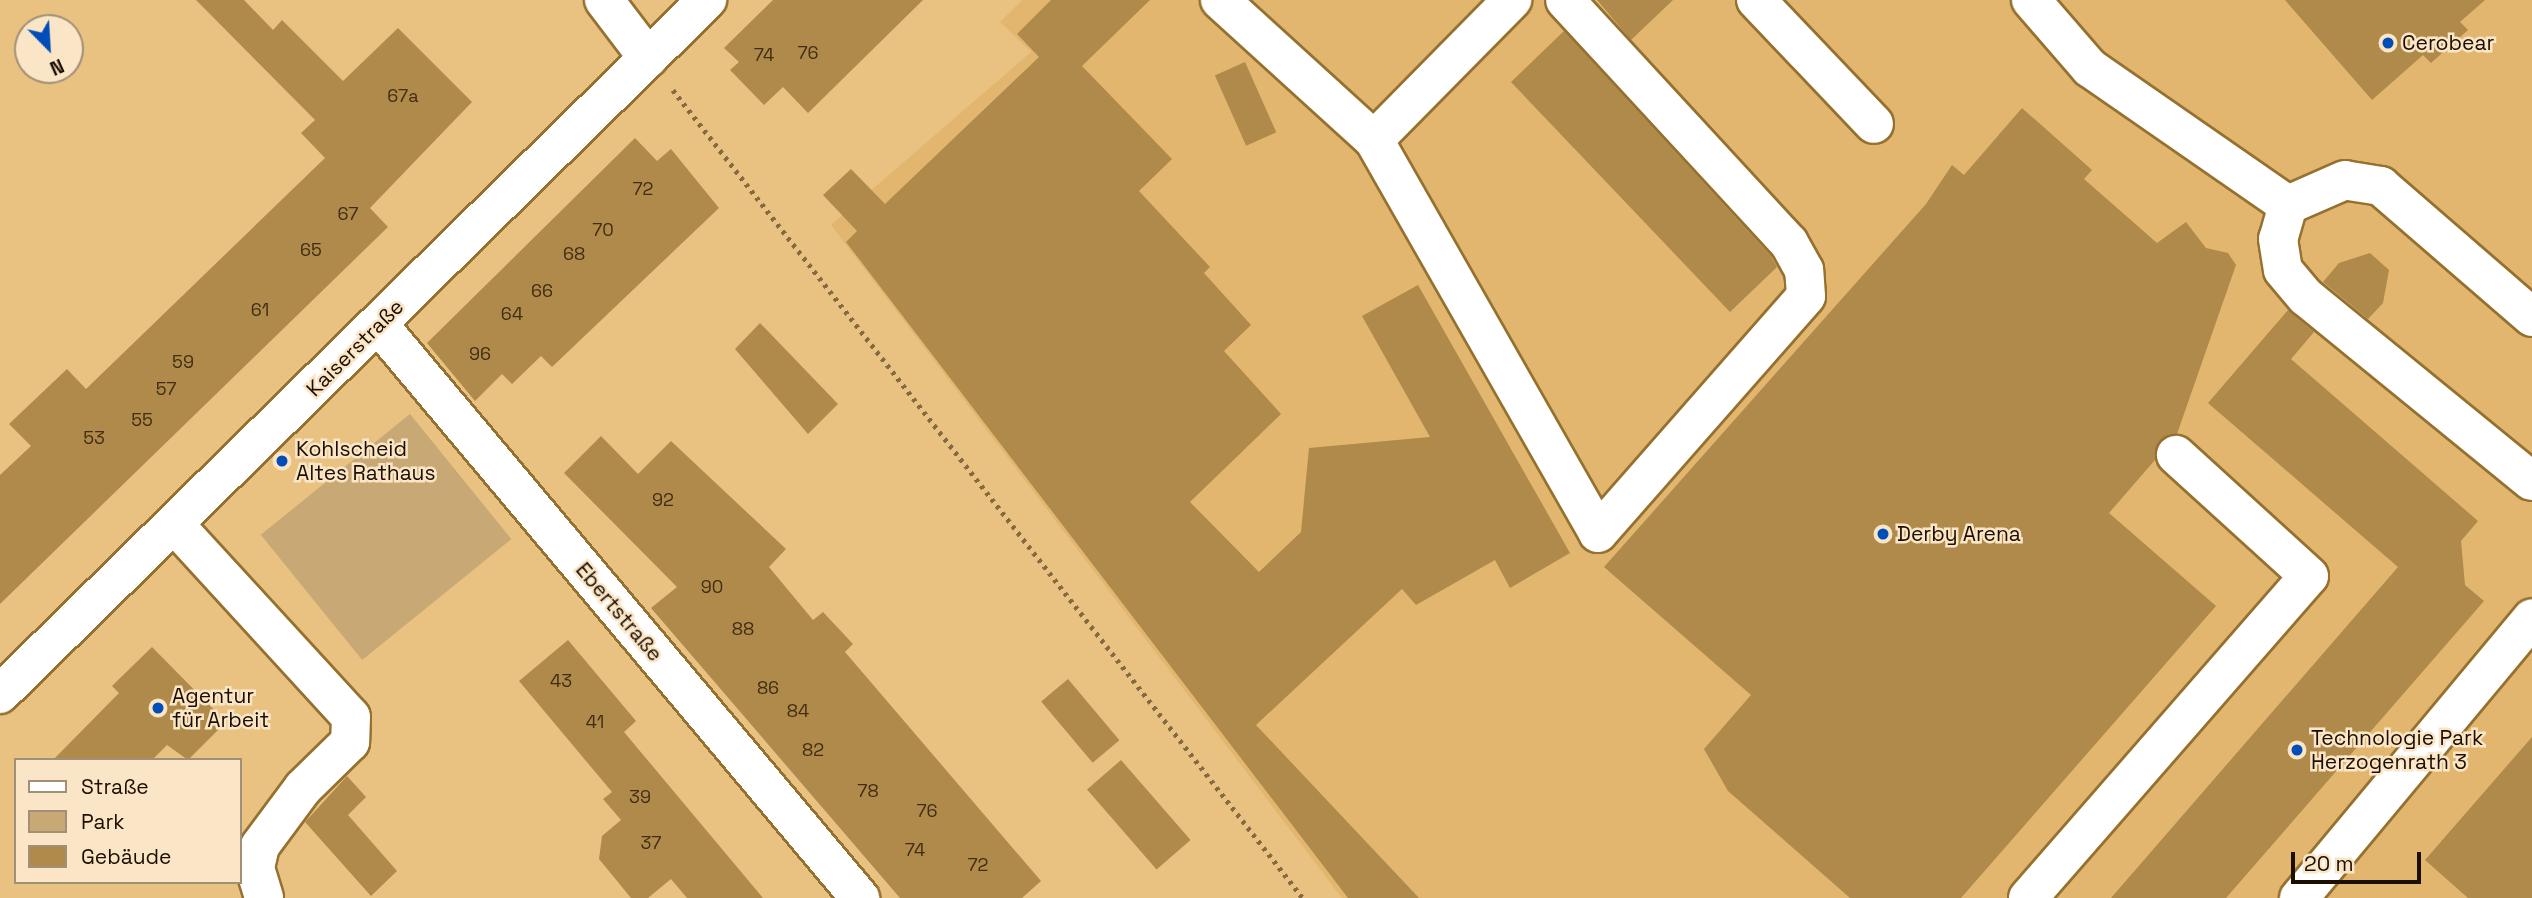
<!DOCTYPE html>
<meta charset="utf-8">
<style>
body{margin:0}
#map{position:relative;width:2532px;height:898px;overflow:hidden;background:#e9c281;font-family:"Space Grotesk",sans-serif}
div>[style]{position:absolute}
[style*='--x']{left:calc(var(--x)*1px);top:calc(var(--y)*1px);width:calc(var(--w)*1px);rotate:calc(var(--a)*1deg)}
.built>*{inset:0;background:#e2b66e}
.green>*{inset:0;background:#c8a874;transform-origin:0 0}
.building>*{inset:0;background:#af8a4a;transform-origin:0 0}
.path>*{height:4.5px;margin-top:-2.25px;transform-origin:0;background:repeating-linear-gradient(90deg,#846941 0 3.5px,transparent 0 8.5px)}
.roads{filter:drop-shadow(2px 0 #95712f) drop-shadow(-2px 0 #95712f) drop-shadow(0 2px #95712f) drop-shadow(0 -2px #95712f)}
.minor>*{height:38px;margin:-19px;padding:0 19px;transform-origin:19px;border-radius:19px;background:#fff}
.dots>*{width:19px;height:19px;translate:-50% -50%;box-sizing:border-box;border:4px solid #fae6c6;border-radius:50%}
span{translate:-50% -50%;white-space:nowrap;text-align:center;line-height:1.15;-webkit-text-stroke:5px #fae6c6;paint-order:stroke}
.number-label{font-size:18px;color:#412d12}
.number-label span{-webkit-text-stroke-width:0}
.poi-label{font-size:21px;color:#1c0e00}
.left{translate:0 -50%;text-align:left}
.street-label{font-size:21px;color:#1c0e00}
.legend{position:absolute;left:14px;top:758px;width:228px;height:126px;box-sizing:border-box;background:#fae6c6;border:2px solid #a19077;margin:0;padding:9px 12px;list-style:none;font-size:21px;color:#1c0e00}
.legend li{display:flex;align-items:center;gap:14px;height:35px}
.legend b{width:35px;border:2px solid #a19077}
.north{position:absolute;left:14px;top:14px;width:70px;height:70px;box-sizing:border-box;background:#fae6c6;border:2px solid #a19077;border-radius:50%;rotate:156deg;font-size:19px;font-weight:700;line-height:28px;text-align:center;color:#1c0e00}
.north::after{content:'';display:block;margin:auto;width:24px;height:32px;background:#024eb8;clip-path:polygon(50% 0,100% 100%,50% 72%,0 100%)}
.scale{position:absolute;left:2291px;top:852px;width:130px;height:32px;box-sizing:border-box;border:4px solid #1c0e00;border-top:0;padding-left:9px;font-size:21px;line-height:24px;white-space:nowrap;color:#1c0e00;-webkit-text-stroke:5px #fae6c6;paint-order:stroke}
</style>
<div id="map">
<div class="built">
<i style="clip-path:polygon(1022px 0,2532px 0,2532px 898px,1342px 898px,831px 225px,1031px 52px,1000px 22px)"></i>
</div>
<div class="green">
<i style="left:410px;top:414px;width:161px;height:192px;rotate:51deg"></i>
</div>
<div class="building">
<i style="clip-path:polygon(196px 0,244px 0,273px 30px,282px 20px,343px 81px,398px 28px,472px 102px,370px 208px,388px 227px,0 604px,0 475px,31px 446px,9px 424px,67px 369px,86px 389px,325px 158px,301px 133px,315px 120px)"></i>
<i style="clip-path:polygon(773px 0,923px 0,808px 113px,783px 87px,764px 105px,730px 70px,739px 62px,724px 48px)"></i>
<i style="clip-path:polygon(1051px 0,1150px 0,1082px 66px,1172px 159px,1139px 191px,1210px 267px,1204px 273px,1251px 325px,1224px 351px,1281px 414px,1190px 502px,1259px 572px,1301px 532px,1309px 448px,1430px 437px,1362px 316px,1418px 285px,1570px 553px,1510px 588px,1495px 560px,1416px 605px,1402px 589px,1256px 725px,1419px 898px,1348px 898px,846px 242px,857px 231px,823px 195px,851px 169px,885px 204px,1039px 57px,1017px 34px)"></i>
<i style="clip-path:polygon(1597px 0,1673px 0,1631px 40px)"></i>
<i style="clip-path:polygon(2285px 0,2485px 0,2460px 22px,2468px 30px,2431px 63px,2423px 55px,2372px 100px)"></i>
<i style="clip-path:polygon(1564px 31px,1771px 256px,1777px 267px,1730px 312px,1511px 82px)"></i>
<i style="left:1245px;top:62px;width:77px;height:33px;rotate:66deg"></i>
<i style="clip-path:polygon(2022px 108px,2092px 170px,2084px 179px,2157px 243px,2186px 222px,2206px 248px,2228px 253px,2236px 265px,2177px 434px,2159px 441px,2155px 460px,2109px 513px,2216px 606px,1961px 898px,1850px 898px,1728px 791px,1704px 749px,1751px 695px,1604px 567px,1926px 204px,1952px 165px,1964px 175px)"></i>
<i style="clip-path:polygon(635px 138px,657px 161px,671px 149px,719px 208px,552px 367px,541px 356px,512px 384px,502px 374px,475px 401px,427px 343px)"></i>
<i style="clip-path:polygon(2370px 253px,2389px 270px,2383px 303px,2368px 319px,2323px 282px,2339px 263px)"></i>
<i style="clip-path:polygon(2288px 310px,2314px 332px,2291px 359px,2478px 521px,2461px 541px,2465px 585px,2484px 601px,2226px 898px,2111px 898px,2398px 567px,2208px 403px)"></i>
<i style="clip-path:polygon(760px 323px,838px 404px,808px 434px,735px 349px)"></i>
<i style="clip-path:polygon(601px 436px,638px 474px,671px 441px,786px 549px,769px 567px,813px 620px,823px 612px,853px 644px,845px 652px,1041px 881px,1022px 898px,900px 898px,651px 608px,677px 587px,564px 473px)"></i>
<i style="clip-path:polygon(568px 640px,636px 721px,624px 732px,763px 898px,687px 898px,671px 879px,648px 898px,631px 898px,599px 859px,602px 836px,621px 820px,603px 799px,612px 792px,519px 681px)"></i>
<i style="clip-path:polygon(152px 647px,226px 722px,188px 760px,167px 745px,152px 760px,53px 760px,119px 693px,112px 686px)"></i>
<i style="left:1068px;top:679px;width:80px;height:35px;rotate:50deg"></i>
<i style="clip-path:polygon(2532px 737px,2532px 898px,2468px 898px,2425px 860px)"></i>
<i style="left:1121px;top:760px;width:106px;height:45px;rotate:49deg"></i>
<i style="clip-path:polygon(347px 776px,366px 797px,348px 815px,397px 871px,371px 896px,305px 822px)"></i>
</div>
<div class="path">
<i style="--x:673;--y:90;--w:1025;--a:52.06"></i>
</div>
<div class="roads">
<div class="minor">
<i style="--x:604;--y:0;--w:73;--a:52.8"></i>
<i style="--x:1220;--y:0;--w:208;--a:42.3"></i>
<i style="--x:1374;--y:140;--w:452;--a:60.3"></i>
<i style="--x:1598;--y:533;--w:315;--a:-48.7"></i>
<i style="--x:1806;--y:296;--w:26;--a:-94"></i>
<i style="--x:1804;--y:270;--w:31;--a:-119"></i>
<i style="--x:1789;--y:243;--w:330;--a:-132.7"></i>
<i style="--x:1756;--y:0;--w:171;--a:46.4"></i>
<i style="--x:2031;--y:0;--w:90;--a:49.1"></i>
<i style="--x:2090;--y:68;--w:241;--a:34.7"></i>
<i style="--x:1374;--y:140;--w:197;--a:-45.4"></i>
<i style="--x:2532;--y:317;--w:200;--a:-139.1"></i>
<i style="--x:2381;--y:186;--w:36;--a:-171"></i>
<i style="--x:2345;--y:180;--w:62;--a:156.3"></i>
<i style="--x:2288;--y:205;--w:35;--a:106"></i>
<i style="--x:2278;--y:239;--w:31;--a:81"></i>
<i style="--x:2283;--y:270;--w:35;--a:50"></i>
<i style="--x:2306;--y:297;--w:291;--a:39.2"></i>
<i style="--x:378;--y:324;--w:750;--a:49.98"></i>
<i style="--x:175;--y:525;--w:260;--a:47.5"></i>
<i style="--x:351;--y:717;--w:25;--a:92"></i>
<i style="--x:350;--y:742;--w:66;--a:135.6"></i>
<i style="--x:303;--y:788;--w:72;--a:126.6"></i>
<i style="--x:260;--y:846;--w:23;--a:103"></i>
<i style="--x:255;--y:868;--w:31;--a:73"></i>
<i style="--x:0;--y:694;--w:991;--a:-44.47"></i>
<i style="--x:2028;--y:898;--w:427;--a:-48.9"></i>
<i style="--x:2309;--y:576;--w:180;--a:-137.7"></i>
<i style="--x:2299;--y:898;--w:364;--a:-50.2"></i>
</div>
</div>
<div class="dots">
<i style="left:2388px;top:43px;background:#024eb8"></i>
<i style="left:282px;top:461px;background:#024eb8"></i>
<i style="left:1883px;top:534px;background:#024eb8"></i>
<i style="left:158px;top:708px;background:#024eb8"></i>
<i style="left:2297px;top:750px;background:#024eb8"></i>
</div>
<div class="number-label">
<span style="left:808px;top:53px">76</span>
<span style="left:764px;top:55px">74</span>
<span style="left:403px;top:96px">67a</span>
<span style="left:643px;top:189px">72</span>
<span style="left:348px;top:214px">67</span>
<span style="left:603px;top:230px">70</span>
<span style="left:311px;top:250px">65</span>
<span style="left:574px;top:254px">68</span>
<span style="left:542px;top:291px">66</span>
<span style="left:260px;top:310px">61</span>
<span style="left:512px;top:314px">64</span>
<span style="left:480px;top:354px">96</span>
<span style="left:183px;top:362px">59</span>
<span style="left:166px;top:389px">57</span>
<span style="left:142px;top:420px">55</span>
<span style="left:94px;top:438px">53</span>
<span style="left:663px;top:500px">92</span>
<span style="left:712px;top:587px">90</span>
<span style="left:743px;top:629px">88</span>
<span style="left:561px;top:681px">43</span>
<span style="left:768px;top:688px">86</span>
<span style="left:798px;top:711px">84</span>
<span style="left:595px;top:722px">41</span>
<span style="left:813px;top:750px">82</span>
<span style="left:868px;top:791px">78</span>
<span style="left:640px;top:797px">39</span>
<span style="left:927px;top:811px">76</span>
<span style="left:651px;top:843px">37</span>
<span style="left:915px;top:850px">74</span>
<span style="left:978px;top:865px">72</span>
</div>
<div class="poi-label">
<span class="left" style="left:2402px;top:43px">Cerobear</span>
<span class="left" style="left:296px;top:461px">Kohlscheid<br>Altes Rathaus</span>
<span class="left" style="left:1897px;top:534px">Derby Arena</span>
<span class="left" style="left:172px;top:708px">Agentur<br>für Arbeit</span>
<span class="left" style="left:2311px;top:750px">Technologie Park<br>Herzogenrath 3</span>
</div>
<div class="street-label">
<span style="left:355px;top:348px;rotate:-45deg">Kaiserstraße</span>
<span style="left:619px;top:612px;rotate:50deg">Ebertstraße</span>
</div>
<ul class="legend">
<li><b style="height:9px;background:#fff"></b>Straße</li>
<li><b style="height:19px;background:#c8a874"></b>Park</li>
<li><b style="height:19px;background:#af8a4a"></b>Gebäude</li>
</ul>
<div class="north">N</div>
<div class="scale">20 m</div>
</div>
